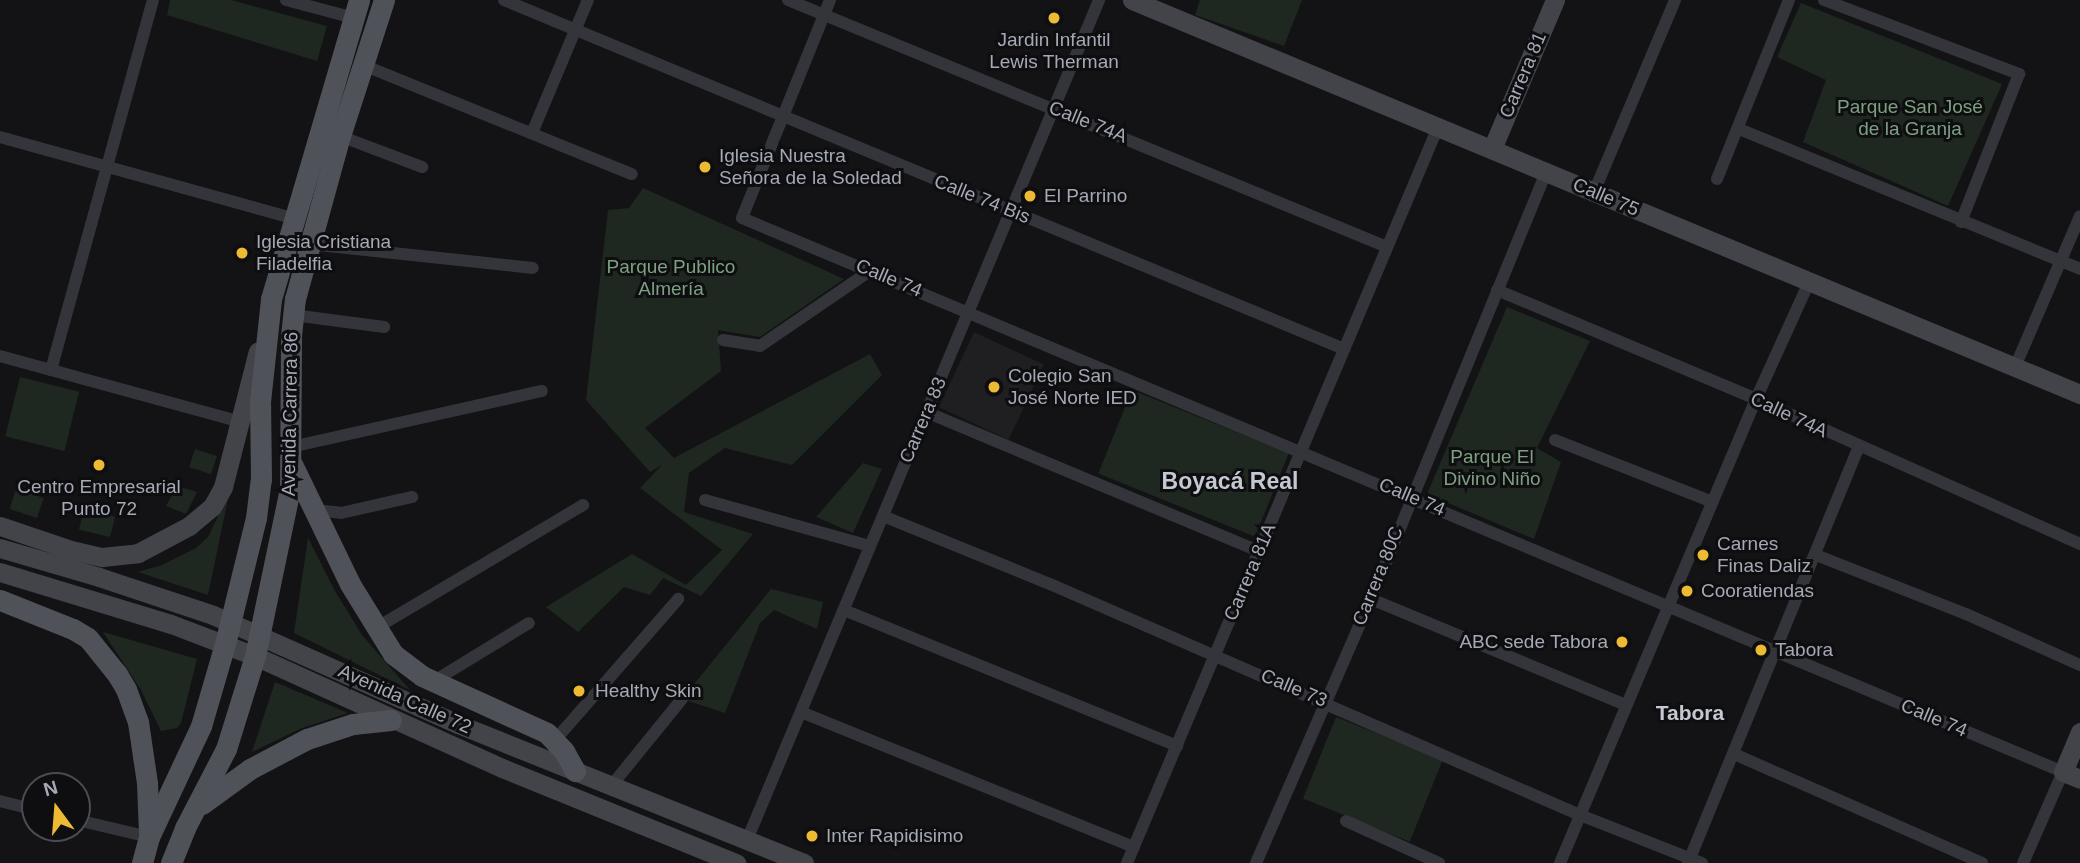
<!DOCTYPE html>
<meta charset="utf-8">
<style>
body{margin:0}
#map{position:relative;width:2080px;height:863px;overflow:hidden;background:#131315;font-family:Arial,sans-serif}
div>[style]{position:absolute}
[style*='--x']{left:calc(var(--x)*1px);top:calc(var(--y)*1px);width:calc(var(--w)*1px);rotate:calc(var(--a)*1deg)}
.built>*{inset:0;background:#1f1f22;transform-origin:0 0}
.green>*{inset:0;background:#1f2721;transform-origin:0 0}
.street>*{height:12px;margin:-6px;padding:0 6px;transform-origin:6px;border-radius:6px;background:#34353a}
.secondary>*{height:19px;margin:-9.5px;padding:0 9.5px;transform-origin:9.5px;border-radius:9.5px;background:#42444a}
.primary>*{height:21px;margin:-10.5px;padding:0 10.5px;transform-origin:10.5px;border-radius:10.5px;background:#505259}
.dots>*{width:19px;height:19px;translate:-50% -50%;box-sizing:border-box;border:4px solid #0e0e10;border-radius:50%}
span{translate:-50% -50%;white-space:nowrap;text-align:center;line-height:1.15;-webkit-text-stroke:6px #0e0e10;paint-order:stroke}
.poi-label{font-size:19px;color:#a5a9b5}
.left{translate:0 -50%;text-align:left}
.right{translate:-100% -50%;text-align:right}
.street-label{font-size:19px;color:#a5a9b5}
.park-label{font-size:19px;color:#7ca081}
.neighbourhood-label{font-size:21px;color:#c6c8d1;font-weight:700}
.quarter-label{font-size:23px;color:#c6c8d1;font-weight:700}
.north{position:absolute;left:21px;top:772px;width:70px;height:70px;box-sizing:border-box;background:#0e0e10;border:2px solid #4a4c52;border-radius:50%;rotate:344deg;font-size:19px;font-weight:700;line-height:28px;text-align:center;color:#a5a9b5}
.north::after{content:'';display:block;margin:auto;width:24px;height:32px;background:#edba33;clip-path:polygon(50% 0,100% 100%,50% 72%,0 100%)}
</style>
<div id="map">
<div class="built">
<i style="left:974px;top:332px;width:77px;height:83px;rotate:25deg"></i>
</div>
<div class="green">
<i style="clip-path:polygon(170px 0,231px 0,327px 26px,317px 61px,167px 15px)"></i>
<i style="clip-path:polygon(1200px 0,1302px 0,1284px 46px,1195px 15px)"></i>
<i style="clip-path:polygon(1801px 3px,2002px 84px,1948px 206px,1803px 142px,1826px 80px,1777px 57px)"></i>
<i style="clip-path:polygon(643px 188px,844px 279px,760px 337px,718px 330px,721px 371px,645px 428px,674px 458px,870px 354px,882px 375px,792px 465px,725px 448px,689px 473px,684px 512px,753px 534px,701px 596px,663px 578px,650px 595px,624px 587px,578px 632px,546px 607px,632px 554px,686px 585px,722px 550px,640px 488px,662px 465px,650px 472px,586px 400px,608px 210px,629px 208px)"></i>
<i style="clip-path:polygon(1507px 307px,1590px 341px,1537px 448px,1561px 462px,1534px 539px,1427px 494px)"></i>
<i style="left:20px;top:377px;width:61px;height:61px;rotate:14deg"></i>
<i style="left:1132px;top:390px;width:169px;height:90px;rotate:22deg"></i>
<i style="left:195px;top:449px;width:23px;height:19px;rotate:18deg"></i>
<i style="clip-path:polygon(863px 463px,882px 469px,853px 533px,816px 517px)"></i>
<i style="clip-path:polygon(177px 486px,197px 492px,186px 514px,166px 506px)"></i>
<i style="left:16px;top:489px;width:29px;height:21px;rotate:18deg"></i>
<i style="clip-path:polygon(229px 494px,208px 595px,138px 572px,162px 565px,196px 548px,208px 537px)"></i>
<i style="left:84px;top:509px;width:32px;height:21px;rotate:14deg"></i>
<i style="clip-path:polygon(308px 538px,335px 591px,362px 635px,410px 690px,294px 633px)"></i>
<i style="clip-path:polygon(771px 589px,823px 602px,817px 629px,774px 610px,760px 623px,725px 713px,682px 699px)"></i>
<i style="clip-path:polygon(103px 632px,197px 659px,181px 723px,177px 728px,161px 731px,141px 690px)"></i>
<i style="clip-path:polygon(275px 682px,348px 713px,302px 728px,252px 752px)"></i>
<i style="left:1336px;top:717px;width:115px;height:88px;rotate:22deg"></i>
</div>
<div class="street">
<i style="--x:286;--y:0;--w:70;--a:14.8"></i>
<i style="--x:504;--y:0;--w:910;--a:22.56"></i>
<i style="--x:788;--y:0;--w:648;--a:22.41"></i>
<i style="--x:830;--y:0;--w:235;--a:112"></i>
<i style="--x:742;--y:218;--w:1432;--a:22.75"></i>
<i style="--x:2063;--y:772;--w:99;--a:113.7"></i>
<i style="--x:1824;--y:0;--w:209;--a:20.8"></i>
<i style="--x:2019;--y:74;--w:159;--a:111.4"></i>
<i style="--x:363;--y:65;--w:290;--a:22.1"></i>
<i style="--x:1739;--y:129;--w:369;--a:22.3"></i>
<i style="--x:532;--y:133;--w:144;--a:-67.2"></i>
<i style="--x:340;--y:136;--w:88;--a:20.7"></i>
<i style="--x:0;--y:137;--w:304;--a:15.5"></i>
<i style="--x:1717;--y:179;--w:193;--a:-68.1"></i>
<i style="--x:1594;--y:192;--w:208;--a:-67.1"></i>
<i style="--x:309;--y:244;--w:225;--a:6.1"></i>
<i style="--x:1497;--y:290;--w:281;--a:22.8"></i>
<i style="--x:1756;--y:399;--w:355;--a:24.1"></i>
<i style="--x:293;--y:315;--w:92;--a:7.5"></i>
<i style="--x:723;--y:340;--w:37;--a:9"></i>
<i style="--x:760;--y:346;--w:133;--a:-34.3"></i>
<i style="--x:0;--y:356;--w:250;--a:15.3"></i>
<i style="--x:2015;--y:367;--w:164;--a:-66.7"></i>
<i style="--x:51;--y:370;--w:384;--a:-74.6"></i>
<i style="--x:926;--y:412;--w:361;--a:22.7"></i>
<i style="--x:1555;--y:440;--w:169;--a:21.5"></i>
<i style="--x:291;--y:447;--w:257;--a:-12.6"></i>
<i style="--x:705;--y:500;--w:171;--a:15.6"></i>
<i style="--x:314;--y:510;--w:27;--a:6"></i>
<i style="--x:341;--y:513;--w:73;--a:-12.7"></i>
<i style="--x:883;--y:516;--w:180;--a:22.2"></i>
<i style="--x:1050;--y:584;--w:578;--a:23.55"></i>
<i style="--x:1580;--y:815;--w:131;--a:21.5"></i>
<i style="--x:1816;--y:555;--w:161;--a:21.5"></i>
<i style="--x:1966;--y:614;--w:125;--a:24.1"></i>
<i style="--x:1371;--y:599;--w:276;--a:22.6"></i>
<i style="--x:844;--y:610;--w:360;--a:22.2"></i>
<i style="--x:376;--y:628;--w:241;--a:-30.7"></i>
<i style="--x:434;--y:681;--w:111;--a:-31.4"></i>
<i style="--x:801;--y:712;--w:359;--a:22.1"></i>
<i style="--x:556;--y:739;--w:186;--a:-48.9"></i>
<i style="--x:1734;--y:754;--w:271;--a:23.7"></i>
<i style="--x:612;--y:785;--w:111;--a:-50.9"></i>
<i style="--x:0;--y:801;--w:36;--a:14"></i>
<i style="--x:77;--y:820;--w:74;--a:13.3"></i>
<i style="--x:1346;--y:821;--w:102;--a:24.3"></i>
<i style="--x:747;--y:840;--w:911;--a:-67.26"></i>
<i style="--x:1127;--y:863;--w:799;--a:-67.09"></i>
<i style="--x:1256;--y:863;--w:288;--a:-66.5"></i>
<i style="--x:1371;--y:599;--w:461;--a:-67.7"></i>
<i style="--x:1560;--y:863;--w:504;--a:-67.1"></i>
<i style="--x:1756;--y:399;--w:128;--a:-65.6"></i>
<i style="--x:1688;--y:863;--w:450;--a:-67.7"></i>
</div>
<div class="secondary">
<i style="--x:1132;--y:0;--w:1027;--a:22.57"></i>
<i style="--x:1492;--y:149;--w:162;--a:-67.1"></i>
<i style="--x:0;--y:526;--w:75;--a:18.7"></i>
<i style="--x:71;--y:550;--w:32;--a:13"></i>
<i style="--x:102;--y:557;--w:36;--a:-6"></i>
<i style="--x:138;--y:553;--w:58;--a:-27.9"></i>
<i style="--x:189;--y:526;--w:30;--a:-40"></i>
<i style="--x:212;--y:507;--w:23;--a:-61"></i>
<i style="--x:223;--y:487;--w:140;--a:-75.6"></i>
<i style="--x:0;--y:548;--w:103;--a:16.3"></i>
<i style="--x:99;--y:577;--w:120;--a:18.4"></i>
<i style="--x:213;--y:615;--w:268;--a:24"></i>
<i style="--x:458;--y:724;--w:373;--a:21.9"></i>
<i style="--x:0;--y:572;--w:179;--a:16.9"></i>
<i style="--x:171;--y:624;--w:90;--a:20.9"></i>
<i style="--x:255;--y:656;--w:271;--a:24.4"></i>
<i style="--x:502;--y:768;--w:253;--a:22.1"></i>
<i style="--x:2080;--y:732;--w:43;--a:113"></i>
<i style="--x:2063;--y:772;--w:18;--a:22"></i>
</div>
<div class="primary">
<i style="--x:293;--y:466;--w:131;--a:64.2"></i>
<i style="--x:350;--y:584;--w:82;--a:58.4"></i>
<i style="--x:393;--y:654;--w:36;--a:37"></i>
<i style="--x:422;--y:676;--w:137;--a:24.5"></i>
<i style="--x:547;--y:733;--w:25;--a:47"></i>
<i style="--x:564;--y:751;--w:23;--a:61"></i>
<i style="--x:0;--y:600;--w:79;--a:21.7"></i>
<i style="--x:73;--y:629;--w:17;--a:31"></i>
<i style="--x:88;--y:638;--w:46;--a:51.1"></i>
<i style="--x:117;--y:674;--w:17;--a:59"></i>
<i style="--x:126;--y:689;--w:35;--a:70"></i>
<i style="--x:138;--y:722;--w:62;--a:81.6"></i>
<i style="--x:147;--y:783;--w:49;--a:87.7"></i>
<i style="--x:202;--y:804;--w:59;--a:-36.1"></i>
<i style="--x:250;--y:769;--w:64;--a:-27.8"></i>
<i style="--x:307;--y:739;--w:48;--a:-18.1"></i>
<i style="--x:353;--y:724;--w:38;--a:-6"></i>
<i style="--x:142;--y:863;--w:27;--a:-75"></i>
<i style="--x:149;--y:837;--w:123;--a:-64.9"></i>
<i style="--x:201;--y:726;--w:85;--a:-73.7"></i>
<i style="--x:225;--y:644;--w:130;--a:-76.2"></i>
<i style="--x:256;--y:518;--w:38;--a:-83"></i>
<i style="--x:261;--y:480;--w:78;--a:-90.7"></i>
<i style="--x:260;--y:402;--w:104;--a:-83.9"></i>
<i style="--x:271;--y:299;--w:312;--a:-73.6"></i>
<i style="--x:171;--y:863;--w:38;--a:-68"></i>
<i style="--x:185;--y:828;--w:89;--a:-62.6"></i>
<i style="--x:226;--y:749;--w:97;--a:-72.7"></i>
<i style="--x:255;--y:656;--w:172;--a:-78.2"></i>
<i style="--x:290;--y:488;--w:152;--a:-89.6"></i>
<i style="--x:291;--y:336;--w:37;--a:-84"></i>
<i style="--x:295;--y:299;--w:169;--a:-74.6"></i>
<i style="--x:340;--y:136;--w:143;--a:-72.1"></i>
</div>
<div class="dots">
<i style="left:1054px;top:18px;background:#edba33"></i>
<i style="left:705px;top:167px;background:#edba33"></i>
<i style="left:1030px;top:196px;background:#edba33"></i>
<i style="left:242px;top:253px;background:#edba33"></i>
<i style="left:994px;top:387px;background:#edba33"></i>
<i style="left:99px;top:465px;background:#edba33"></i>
<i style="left:1703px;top:555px;background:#edba33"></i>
<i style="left:1687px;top:591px;background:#edba33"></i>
<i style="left:1622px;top:642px;background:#edba33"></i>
<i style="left:1761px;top:650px;background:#edba33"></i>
<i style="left:579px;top:691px;background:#edba33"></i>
<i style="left:812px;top:836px;background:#edba33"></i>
</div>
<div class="poi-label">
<span style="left:1054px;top:51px">Jardin Infantil<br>Lewis Therman</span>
<span class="left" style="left:719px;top:167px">Iglesia Nuestra<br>Señora de la Soledad</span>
<span class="left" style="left:1044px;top:196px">El Parrino</span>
<span class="left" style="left:256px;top:253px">Iglesia Cristiana<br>Filadelfia</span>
<span class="left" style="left:1008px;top:387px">Colegio San<br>José Norte IED</span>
<span style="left:99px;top:498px">Centro Empresarial<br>Punto 72</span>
<span class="left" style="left:1717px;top:555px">Carnes<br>Finas Daliz</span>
<span class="left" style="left:1701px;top:591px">Cooratiendas</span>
<span class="right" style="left:1608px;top:642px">ABC sede Tabora</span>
<span class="left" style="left:1775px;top:650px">Tabora</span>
<span class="left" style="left:595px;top:691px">Healthy Skin</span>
<span class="left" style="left:826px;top:836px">Inter Rapidisimo</span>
</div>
<div class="street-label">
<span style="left:1523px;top:75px;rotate:-67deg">Carrera 81</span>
<span style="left:1088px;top:122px;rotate:22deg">Calle 74A</span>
<span style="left:1606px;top:197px;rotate:23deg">Calle 75</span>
<span style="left:982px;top:199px;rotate:22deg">Calle 74 Bis</span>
<span style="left:889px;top:278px;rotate:23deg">Calle 74</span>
<span style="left:290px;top:414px;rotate:-89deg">Avenida Carrera 86</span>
<span style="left:1789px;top:415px;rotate:25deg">Calle 74A</span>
<span style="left:923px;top:420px;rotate:-67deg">Carrera 83</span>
<span style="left:1412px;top:497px;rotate:23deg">Calle 74</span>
<span style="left:1250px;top:572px;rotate:-67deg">Carrera 81A</span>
<span style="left:1378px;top:576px;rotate:-68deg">Carrera 80C</span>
<span style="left:1294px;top:688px;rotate:23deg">Calle 73</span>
<span style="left:405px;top:699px;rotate:24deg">Avenida Calle 72</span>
<span style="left:1934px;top:718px;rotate:23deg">Calle 74</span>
</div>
<div class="park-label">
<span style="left:1910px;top:118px">Parque San José<br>de la Granja</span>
<span style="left:671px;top:278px">Parque Publico<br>Almería</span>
<span style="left:1492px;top:468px">Parque El<br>Divino Niño</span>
</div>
<div class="neighbourhood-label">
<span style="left:1690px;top:713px">Tabora</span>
</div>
<div class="quarter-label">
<span style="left:1230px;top:481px">Boyacá Real</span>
</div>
<div class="north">N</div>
</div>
